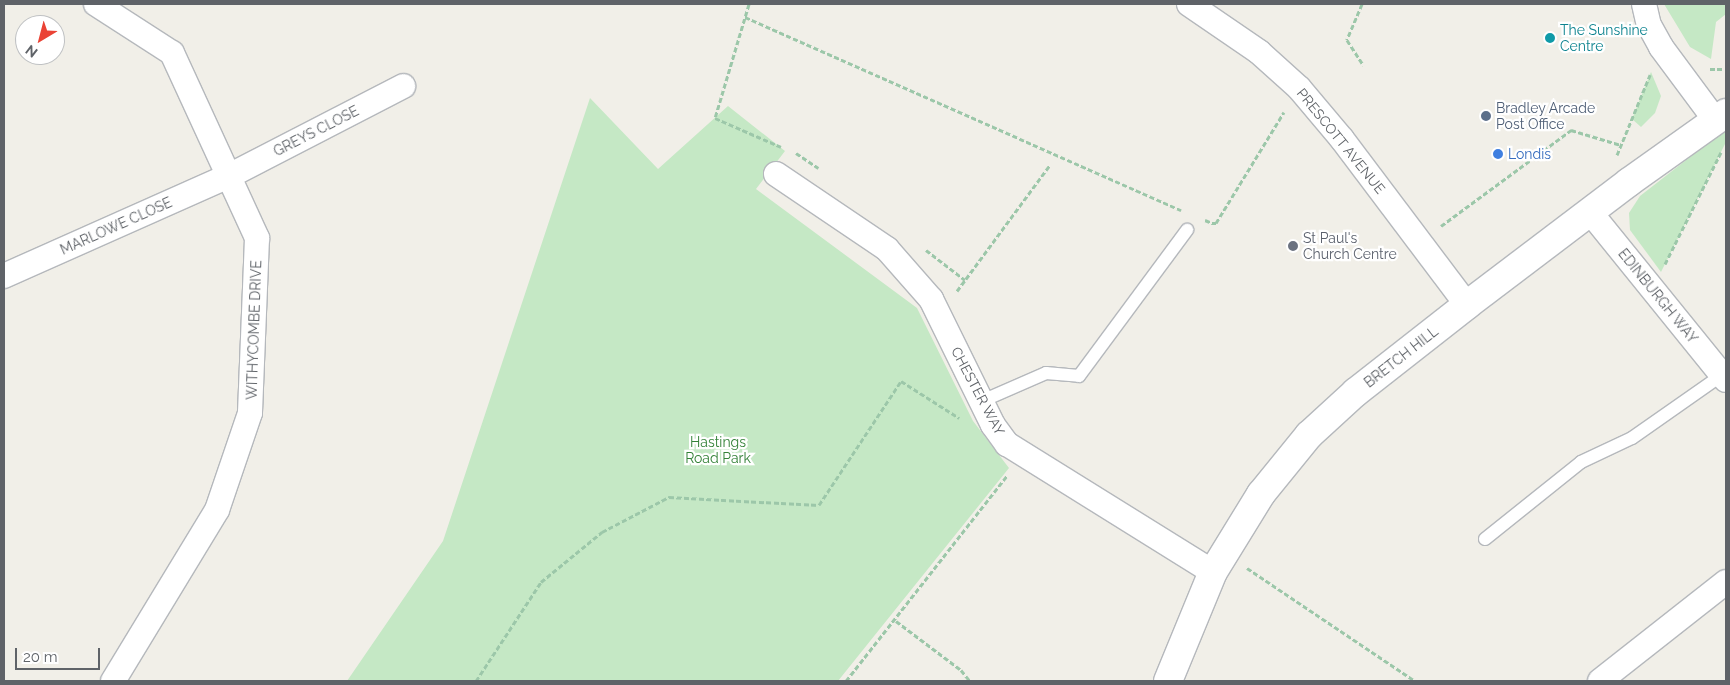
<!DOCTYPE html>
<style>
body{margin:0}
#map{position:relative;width:1730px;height:685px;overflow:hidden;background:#f1efe8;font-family:Raleway,sans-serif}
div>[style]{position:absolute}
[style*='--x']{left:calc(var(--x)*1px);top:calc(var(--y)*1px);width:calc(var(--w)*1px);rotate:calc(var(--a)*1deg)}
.green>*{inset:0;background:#c5e8c5}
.path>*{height:3px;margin-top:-1.5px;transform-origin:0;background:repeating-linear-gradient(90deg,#9cc7a9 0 5px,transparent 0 7.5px)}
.roads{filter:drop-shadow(1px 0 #b5b8bc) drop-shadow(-1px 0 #b5b8bc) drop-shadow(0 1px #b5b8bc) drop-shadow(0 -1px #b5b8bc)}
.service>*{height:12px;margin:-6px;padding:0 6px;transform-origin:6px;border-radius:6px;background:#fff}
.minor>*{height:24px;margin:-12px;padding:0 12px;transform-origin:12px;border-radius:12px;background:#fff}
.tertiary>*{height:28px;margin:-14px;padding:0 14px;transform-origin:14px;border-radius:14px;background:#fff}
.dots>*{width:14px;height:14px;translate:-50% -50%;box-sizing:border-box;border:2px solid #fff;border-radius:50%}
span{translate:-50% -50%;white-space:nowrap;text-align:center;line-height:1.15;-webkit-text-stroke:4.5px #fff;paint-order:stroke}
.culture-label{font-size:14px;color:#0d838f}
.left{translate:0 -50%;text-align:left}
.service-label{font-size:14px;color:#4e5e75}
.street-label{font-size:14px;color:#5f6368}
.shop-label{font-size:14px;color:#366cbe}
.worship-label{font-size:14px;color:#5b616d}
.park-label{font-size:14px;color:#348238}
.frame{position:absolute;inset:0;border:5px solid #5f6368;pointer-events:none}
.north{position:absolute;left:15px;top:15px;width:50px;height:50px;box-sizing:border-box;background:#fff;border:1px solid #bfc1c3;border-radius:50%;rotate:217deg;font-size:14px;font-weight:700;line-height:20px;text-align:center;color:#5f6368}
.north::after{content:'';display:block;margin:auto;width:18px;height:22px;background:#ea4335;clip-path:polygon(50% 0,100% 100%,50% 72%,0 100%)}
.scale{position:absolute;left:15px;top:648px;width:85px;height:22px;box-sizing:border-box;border:2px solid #5f6368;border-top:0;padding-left:6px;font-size:15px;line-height:18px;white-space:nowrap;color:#5f6368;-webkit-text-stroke:4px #fff;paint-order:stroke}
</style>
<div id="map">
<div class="green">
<i style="clip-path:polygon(1664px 4px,1726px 4px,1726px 14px,1716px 22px,1711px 59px,1690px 47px)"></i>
<i style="clip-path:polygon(1651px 72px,1661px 96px,1655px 113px,1641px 127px,1632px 119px)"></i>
<i style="clip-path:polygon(590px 98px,658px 169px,728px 106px,785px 151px,756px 189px,917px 308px,973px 421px,1009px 468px,838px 681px,347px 681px,443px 541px)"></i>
<i style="clip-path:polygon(1726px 129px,1726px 142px,1661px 272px,1630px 230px,1629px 213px,1640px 196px)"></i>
</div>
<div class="path">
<i style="--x:749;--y:4;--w:119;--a:106.6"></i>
<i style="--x:715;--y:118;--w:72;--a:23.7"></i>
<i style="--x:1362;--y:4;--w:39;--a:113"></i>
<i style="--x:1347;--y:40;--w:30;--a:57"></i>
<i style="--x:745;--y:17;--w:477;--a:23.9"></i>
<i style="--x:1710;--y:69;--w:16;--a:0"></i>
<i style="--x:796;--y:153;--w:27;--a:34"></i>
<i style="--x:1617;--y:155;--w:87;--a:-67.6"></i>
<i style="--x:1205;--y:220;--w:8;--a:23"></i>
<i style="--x:1212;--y:223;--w:4;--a:0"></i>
<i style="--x:1216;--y:223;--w:130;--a:-58.5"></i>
<i style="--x:1441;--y:226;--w:162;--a:-36.4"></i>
<i style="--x:1571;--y:130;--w:52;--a:16.7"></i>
<i style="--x:926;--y:250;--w:49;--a:37.6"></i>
<i style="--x:1665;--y:264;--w:125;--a:-63.4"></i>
<i style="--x:957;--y:291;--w:157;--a:-53.6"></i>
<i style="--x:1247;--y:568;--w:202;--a:33.9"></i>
<i style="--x:896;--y:621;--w:81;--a:37"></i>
<i style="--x:961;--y:670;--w:14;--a:51"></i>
<i style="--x:476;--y:681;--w:118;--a:-56.7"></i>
<i style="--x:541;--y:582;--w:79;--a:-39.3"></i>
<i style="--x:602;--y:532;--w:76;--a:-27.6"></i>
<i style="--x:669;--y:497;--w:150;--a:3.1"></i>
<i style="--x:819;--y:505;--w:149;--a:-56.5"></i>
<i style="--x:901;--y:381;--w:69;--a:32.5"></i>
<i style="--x:846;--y:681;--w:261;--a:-51.9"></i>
</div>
<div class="roads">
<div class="service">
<i style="--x:982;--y:401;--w:70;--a:-23.6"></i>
<i style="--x:1046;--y:373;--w:33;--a:5"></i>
<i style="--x:1079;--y:376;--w:182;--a:-53.5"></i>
<i style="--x:1485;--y:539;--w:123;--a:-38.7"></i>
<i style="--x:1581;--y:462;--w:56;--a:-25.2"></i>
<i style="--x:1632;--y:438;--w:110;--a:-35"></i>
</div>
<div class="minor">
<i style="--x:96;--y:4;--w:90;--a:32.8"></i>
<i style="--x:172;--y:53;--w:204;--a:65.3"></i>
<i style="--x:257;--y:238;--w:175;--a:92.3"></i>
<i style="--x:250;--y:413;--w:102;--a:108.8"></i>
<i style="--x:217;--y:510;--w:200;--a:121.3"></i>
<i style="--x:1189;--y:4;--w:85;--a:34.4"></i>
<i style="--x:1259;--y:52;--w:54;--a:42"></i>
<i style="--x:1299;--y:88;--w:67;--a:49.9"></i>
<i style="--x:1342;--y:139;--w:208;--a:53"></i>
<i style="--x:1644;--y:4;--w:22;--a:77"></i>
<i style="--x:1649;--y:25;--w:25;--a:61"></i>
<i style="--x:1661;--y:47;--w:92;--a:53.4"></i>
<i style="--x:776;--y:174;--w:134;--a:34"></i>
<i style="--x:887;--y:249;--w:67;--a:48.7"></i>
<i style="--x:931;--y:299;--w:140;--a:63.8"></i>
<i style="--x:993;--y:425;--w:24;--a:54"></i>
<i style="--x:1007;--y:444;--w:243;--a:31.9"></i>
<i style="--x:1590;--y:212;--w:216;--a:51"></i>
<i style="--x:4;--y:276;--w:246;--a:-24"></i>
<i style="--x:229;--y:176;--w:196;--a:-27.3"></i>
<i style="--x:1600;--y:681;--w:160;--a:-38.2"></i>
</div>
<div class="tertiary">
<i style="--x:1168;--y:681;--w:118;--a:-67.6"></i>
<i style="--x:1213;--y:572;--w:92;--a:-58.4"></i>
<i style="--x:1261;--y:494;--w:76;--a:-50.9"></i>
<i style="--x:1309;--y:435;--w:64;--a:-42.5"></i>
<i style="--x:1356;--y:392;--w:141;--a:-38.1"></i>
<i style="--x:1467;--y:305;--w:203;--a:-37.2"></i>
<i style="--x:1629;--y:182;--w:119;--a:-35.4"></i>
</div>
</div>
<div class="dots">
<i style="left:1550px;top:38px;background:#0f9aa8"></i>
<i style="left:1486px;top:116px;background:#5c6f8a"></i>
<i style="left:1498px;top:154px;background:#3f7fe0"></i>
<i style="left:1293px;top:246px;background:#6b7280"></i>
</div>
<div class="culture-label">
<span class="left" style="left:1560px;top:38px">The Sunshine<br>Centre</span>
</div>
<div class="service-label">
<span class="left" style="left:1496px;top:116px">Bradley Arcade<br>Post Office</span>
</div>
<div class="street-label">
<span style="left:316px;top:131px;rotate:-27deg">GREYS CLOSE</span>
<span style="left:1341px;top:141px;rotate:51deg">PRESCOTT AVENUE</span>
<span style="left:116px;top:226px;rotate:-24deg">MARLOWE CLOSE</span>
<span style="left:1658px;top:296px;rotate:51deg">EDINBURGH WAY</span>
<span style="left:254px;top:330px;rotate:-88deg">WITHYCOMBE DRIVE</span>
<span style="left:1401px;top:357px;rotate:-38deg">BRETCH HILL</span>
<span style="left:978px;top:391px;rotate:62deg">CHESTER WAY</span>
</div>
<div class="shop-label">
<span class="left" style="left:1508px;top:154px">Londis</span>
</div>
<div class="worship-label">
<span class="left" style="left:1303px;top:246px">St Paul's<br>Church Centre</span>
</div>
<div class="park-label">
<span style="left:718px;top:450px">Hastings<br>Road Park</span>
</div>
<div class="frame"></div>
<div class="north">N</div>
<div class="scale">20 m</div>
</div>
